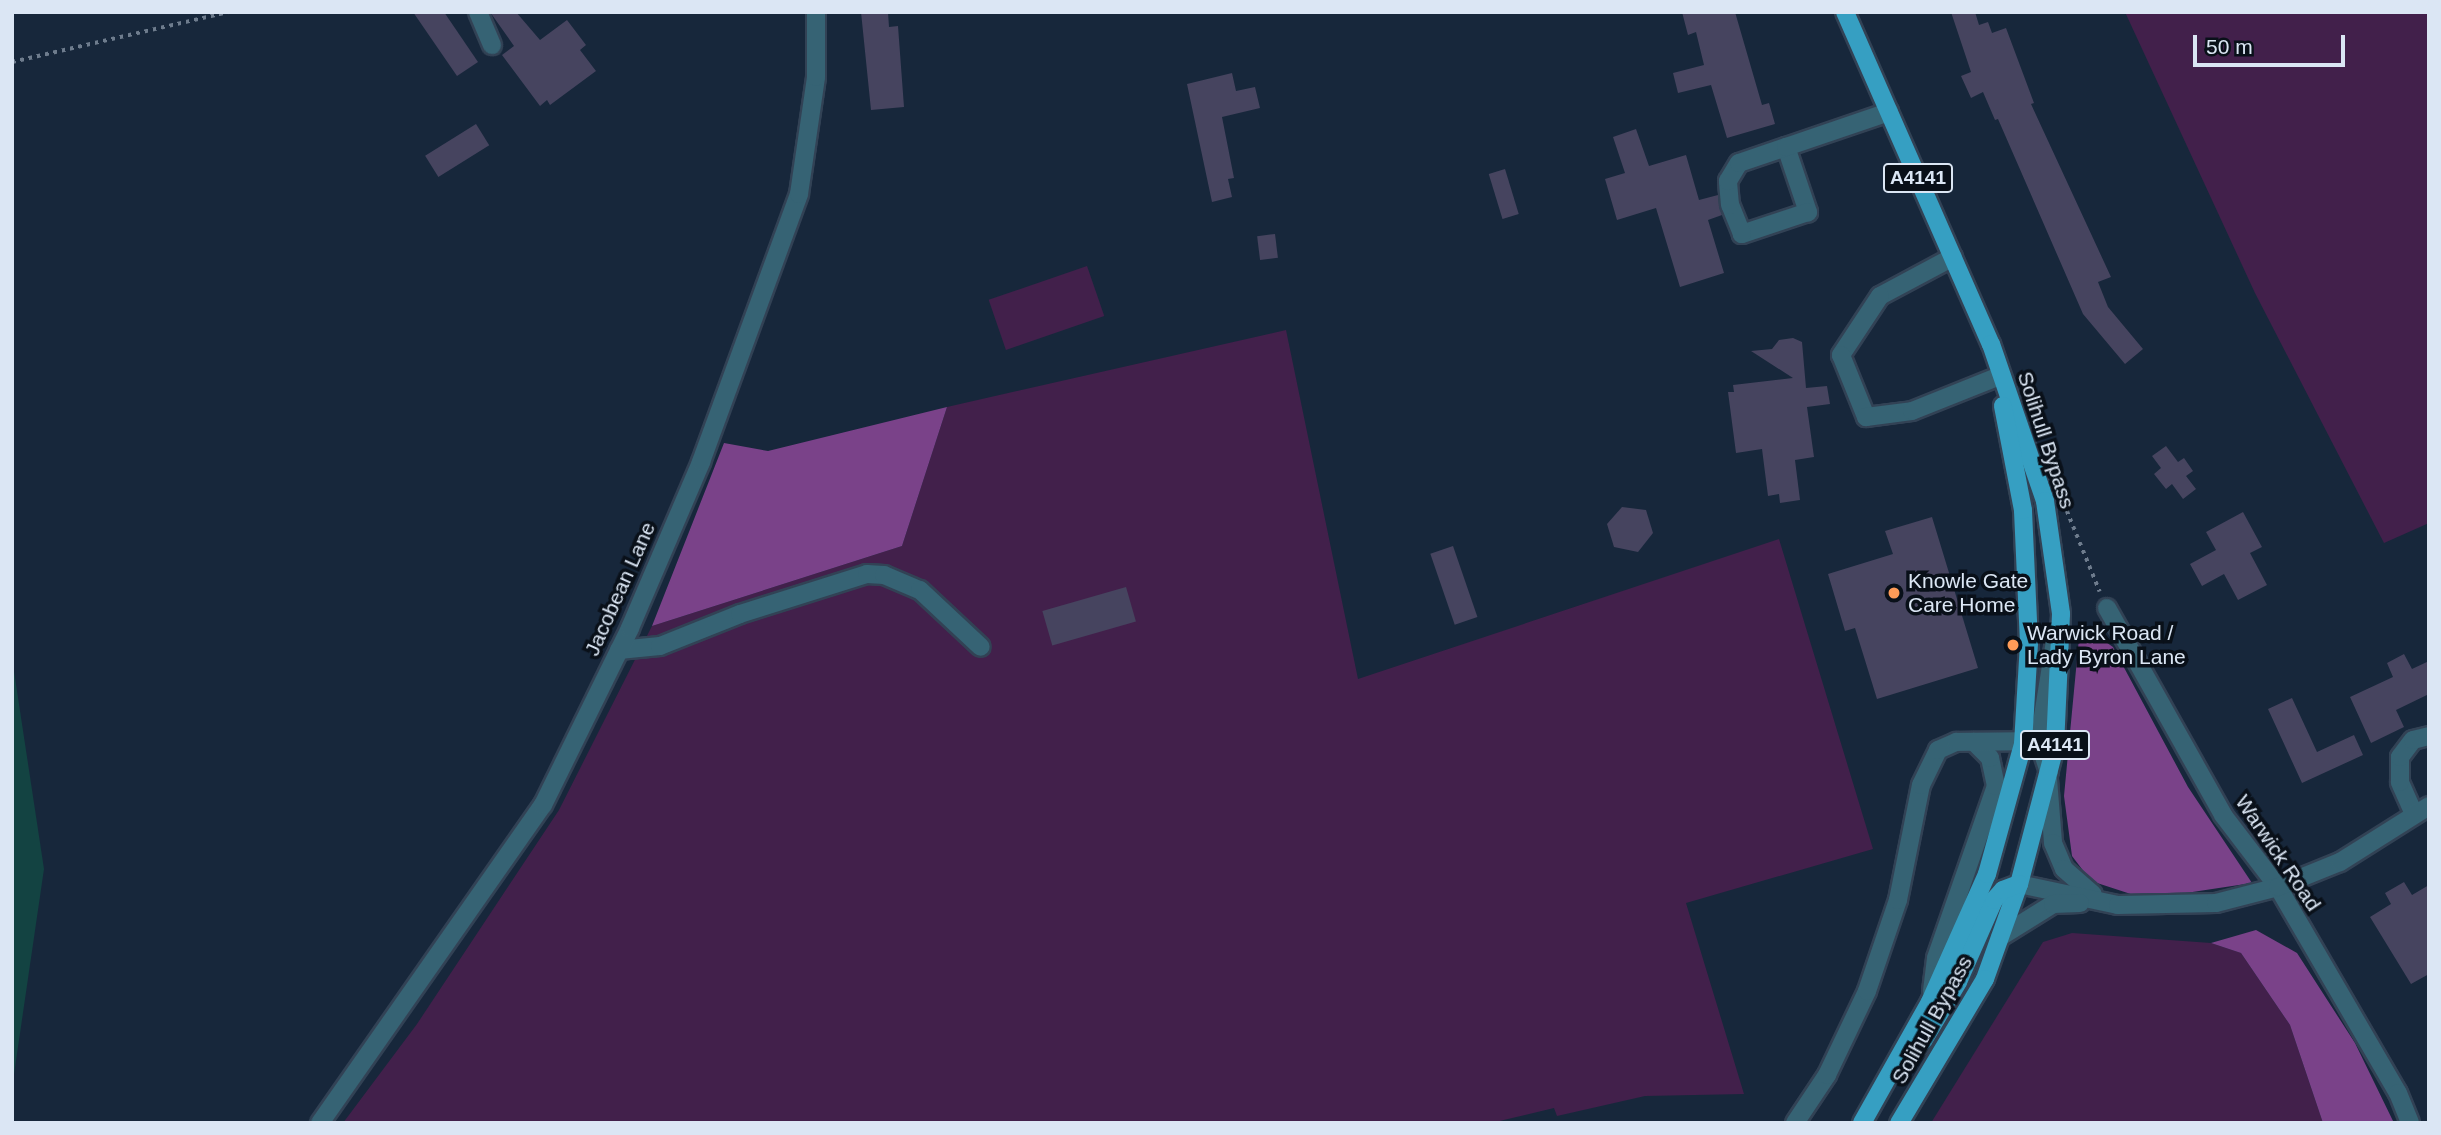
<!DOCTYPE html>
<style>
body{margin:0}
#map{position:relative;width:2441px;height:1135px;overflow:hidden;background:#17273b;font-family:Helvetica,sans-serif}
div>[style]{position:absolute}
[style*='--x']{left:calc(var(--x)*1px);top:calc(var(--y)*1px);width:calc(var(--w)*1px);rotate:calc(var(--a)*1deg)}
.green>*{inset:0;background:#42204b;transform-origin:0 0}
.forest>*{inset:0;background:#7a4289}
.water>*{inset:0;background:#134342}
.building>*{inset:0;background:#46445f;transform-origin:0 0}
.path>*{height:3.5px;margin-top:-1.75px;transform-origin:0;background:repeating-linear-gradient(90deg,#6e7c8d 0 3.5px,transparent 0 8.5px)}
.roads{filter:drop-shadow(2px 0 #324255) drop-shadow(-2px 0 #324255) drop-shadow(0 2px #324255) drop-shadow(0 -2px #324255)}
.minor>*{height:18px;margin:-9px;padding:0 9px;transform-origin:9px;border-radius:9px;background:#366374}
.major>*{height:18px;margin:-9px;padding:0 9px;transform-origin:9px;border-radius:9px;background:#369fc2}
.dots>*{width:19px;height:19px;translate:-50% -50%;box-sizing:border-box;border:4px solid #091019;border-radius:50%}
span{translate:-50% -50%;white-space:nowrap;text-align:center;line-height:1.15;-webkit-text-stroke:7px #091019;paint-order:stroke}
.shield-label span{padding:2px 5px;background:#091019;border:2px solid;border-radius:5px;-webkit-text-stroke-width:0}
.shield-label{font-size:19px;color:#dbe6f4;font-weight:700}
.street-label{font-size:21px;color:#dbe6f4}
.poi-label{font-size:21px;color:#dbe6f4}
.left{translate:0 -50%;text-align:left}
.frame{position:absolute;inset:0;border:14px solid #dbe6f4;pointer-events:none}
.scale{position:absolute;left:2193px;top:35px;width:152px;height:32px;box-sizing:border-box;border:4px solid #dbe6f4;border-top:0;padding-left:9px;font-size:21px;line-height:24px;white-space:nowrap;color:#dbe6f4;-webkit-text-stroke:5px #091019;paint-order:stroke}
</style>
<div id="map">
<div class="green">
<i style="clip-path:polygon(2125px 12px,2429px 12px,2429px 523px,2384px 543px,2255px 293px)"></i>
<i style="left:1087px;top:266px;width:53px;height:104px;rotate:71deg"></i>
<i style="clip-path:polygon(1286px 330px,1358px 679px,1779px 539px,1873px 849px,1686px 903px,1744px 1094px,1645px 1096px,1557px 1116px,1554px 1108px,1491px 1123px,343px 1123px,417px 1024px,559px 810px,652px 626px,902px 546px,947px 407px)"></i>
<i style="clip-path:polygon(2072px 933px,2211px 943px,2241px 953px,2290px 1025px,2323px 1123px,1931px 1123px,2043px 942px)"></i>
</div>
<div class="forest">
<i style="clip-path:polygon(947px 407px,902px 546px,652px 626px,724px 443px,768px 451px)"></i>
<i style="clip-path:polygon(2090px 631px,2113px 647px,2188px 787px,2252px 883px,2146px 899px,2091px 881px,2072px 856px,2064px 796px,2079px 638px)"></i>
<i style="clip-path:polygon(2256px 930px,2297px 953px,2355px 1043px,2394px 1123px,2323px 1123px,2290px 1025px,2241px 953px,2211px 943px)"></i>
</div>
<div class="water">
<i style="clip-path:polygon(12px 658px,44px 869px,12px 1088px)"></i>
</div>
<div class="building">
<i style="clip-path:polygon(413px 12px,444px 12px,478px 62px,457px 76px)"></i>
<i style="clip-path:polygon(490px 12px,516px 12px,540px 40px,567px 20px,586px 45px,580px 50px,596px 71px,550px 105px,547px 100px,540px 106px,502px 55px,514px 46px)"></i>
<i style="clip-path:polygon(861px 12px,888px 12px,889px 27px,898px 26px,904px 107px,871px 110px)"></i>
<i style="clip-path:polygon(1682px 12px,1735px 12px,1762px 105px,1769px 103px,1775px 124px,1727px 138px,1711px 85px,1678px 93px,1673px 73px,1704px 65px,1696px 32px,1688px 35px)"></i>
<i style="clip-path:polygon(1951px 12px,1975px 12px,1979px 25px,1988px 22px,1992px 33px,2006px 28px,2034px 103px,2031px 104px,2111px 277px,2098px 282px,2108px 307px,2143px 349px,2125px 364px,2083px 314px,1998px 119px,1995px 120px,1983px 92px,1971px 98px,1961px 76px,1971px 72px)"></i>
<i style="clip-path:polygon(1232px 73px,1236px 91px,1255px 87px,1260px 108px,1222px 117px,1234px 178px,1228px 179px,1232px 197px,1212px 202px,1187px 84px)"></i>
<i style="left:476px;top:124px;width:25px;height:60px;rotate:58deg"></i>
<i style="clip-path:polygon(1636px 129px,1649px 166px,1686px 155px,1699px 200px,1718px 195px,1722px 215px,1708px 220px,1724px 273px,1680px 287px,1656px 208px,1617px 220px,1605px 179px,1625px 173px,1613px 137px)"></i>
<i style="left:1505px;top:169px;width:47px;height:17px;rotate:73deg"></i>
<i style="left:1275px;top:234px;width:24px;height:18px;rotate:83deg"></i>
<i style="clip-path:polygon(1793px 338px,1802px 342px,1806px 388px,1827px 386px,1830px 404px,1807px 407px,1814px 457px,1795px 460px,1800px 500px,1780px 503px,1779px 494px,1768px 496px,1762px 449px,1736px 453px,1728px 392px,1734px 392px,1733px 385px,1793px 378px,1751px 351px,1772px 349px,1779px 340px)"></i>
<i style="clip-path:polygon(2166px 446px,2178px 462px,2184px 458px,2193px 471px,2186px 476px,2196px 489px,2183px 499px,2172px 484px,2166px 489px,2154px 474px,2161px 468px,2152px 456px)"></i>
<i style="clip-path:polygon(1622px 507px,1646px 510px,1653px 533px,1638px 552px,1614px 547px,1607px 524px)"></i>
<i style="clip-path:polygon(2243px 512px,2262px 547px,2250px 553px,2267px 585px,2238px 600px,2224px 574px,2202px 586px,2190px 564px,2216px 550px,2206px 532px)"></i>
<i style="clip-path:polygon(1932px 517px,1978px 668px,1877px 699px,1855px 628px,1845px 631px,1828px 574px,1893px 554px,1885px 531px)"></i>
<i style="left:1453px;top:546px;width:75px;height:24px;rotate:71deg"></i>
<i style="left:1126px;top:587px;width:36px;height:87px;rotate:74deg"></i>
<i style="clip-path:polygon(2404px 654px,2412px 669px,2429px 661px,2429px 694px,2396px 710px,2404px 727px,2371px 743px,2350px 697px,2393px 677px,2387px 663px)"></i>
<i style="clip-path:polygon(2292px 698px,2317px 752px,2354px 735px,2363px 755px,2302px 783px,2268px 709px)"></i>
<i style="clip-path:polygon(2404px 882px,2412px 895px,2429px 885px,2429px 974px,2411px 984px,2370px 917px,2391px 904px,2385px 893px)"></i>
</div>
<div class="path">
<i style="--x:12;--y:62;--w:223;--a:-13"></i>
<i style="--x:2067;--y:511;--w:87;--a:67.8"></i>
</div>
<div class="roads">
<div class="minor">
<i style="--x:478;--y:12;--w:36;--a:67"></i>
<i style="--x:1786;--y:147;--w:69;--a:71.3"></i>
<i style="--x:1808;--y:212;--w:70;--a:161.6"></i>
<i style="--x:1742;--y:234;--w:31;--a:-112"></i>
<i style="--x:1730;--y:205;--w:24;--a:-95"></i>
<i style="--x:1728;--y:181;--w:21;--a:-59"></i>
<i style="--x:1739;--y:163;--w:50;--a:-18.8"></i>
<i style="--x:1786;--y:147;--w:109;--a:-18.8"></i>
<i style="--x:1953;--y:257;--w:83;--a:151.9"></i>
<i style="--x:1880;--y:296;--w:71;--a:123.5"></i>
<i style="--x:1841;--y:355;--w:67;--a:68"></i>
<i style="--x:1866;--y:417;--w:46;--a:-7.4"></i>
<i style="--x:1912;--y:411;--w:92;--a:-21.8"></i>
<i style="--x:2107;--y:608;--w:237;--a:60.7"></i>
<i style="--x:2223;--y:815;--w:91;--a:52.6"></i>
<i style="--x:2278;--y:887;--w:238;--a:59.8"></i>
<i style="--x:2398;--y:1093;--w:32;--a:68"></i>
<i style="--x:619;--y:650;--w:41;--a:-5.6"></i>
<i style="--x:660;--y:646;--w:86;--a:-21.8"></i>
<i style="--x:740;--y:614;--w:133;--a:-17.5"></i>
<i style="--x:867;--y:574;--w:17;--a:3"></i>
<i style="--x:884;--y:575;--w:39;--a:23"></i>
<i style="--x:920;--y:590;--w:83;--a:43.1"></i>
<i style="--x:2049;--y:772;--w:33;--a:-108"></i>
<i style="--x:2039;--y:741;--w:101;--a:-80.9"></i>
<i style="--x:2048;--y:779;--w:64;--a:85.5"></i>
<i style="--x:2053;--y:843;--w:28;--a:67"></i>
<i style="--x:2064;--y:869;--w:38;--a:41"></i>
<i style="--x:2414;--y:814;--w:35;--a:-114"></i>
<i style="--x:2400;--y:782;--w:25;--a:-90"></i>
<i style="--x:2400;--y:757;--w:21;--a:-53"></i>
<i style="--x:2413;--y:740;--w:16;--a:-14"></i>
<i style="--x:2019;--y:884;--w:101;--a:12"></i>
<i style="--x:2118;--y:905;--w:98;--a:-1.2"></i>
<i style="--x:2216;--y:903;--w:64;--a:-14.5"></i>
<i style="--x:2278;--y:887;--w:67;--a:-22"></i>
<i style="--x:2340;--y:862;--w:105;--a:-32.2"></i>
<i style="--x:2000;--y:937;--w:62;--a:-31.9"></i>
<i style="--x:2053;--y:904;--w:27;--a:-2"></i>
<i style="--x:1932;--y:991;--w:33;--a:-83"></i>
<i style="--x:1936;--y:958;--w:182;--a:-70.8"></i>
<i style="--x:1996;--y:786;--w:29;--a:-102"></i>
<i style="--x:1990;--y:758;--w:23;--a:-135"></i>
<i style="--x:320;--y:1123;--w:388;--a:-55"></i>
<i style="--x:543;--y:805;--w:197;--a:-63.8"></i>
<i style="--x:630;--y:628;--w:181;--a:-66.8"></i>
<i style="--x:701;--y:462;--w:285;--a:-69.9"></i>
<i style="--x:799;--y:194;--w:118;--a:-81.7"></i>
<i style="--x:816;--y:77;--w:65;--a:-90"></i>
<i style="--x:1795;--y:1123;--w:58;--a:-56.3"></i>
<i style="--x:1827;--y:1075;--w:93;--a:-64.5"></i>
<i style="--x:1867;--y:991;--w:96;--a:-71.2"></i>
<i style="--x:1898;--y:900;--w:117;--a:-78.7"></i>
<i style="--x:1921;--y:785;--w:39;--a:-64"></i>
<i style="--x:1938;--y:750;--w:20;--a:-24"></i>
<i style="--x:1956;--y:742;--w:83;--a:-0.7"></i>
</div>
<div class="major">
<i style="--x:1845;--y:12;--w:363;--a:66.3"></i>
<i style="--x:1991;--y:344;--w:166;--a:71"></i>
<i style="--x:2045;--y:501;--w:114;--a:81.9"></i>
<i style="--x:2061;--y:614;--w:133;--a:92.6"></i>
<i style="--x:2055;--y:747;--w:142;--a:104.7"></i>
<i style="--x:2019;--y:884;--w:101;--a:109.7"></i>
<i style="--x:1985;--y:979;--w:168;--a:120.8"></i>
<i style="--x:1906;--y:1059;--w:25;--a:-47"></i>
<i style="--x:1923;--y:1041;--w:69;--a:-59.3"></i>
<i style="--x:1958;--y:982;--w:90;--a:-66.3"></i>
<i style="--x:1994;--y:900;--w:13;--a:-48"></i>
<i style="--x:2003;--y:890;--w:17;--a:-21"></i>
<i style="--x:1862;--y:1123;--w:139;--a:-60.7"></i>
<i style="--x:1930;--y:1002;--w:140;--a:-66"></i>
<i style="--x:1987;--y:874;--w:135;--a:-74.5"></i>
<i style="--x:2023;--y:744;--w:101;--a:-86.6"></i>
<i style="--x:2029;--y:643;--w:133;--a:-92.6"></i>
<i style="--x:2023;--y:510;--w:106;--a:-100.9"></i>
</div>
</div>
<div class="dots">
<i style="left:1894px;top:593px;background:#fe9b58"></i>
<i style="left:2013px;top:645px;background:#fe9b58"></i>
</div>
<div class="shield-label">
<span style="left:1918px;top:178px">A4141</span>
<span style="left:2055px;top:745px">A4141</span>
</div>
<div class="street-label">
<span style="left:2046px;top:440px;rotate:72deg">Solihull Bypass</span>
<span style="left:620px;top:589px;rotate:-66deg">Jacobean Lane</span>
<span style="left:2278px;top:853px;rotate:56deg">Warwick Road</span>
<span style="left:1932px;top:1020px;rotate:-61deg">Solihull Bypass</span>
</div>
<div class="poi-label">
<span class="left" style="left:1908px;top:593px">Knowle Gate<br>Care Home</span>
<span class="left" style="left:2027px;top:645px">Warwick Road /<br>Lady Byron Lane</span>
</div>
<div class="frame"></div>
<div class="scale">50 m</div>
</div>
